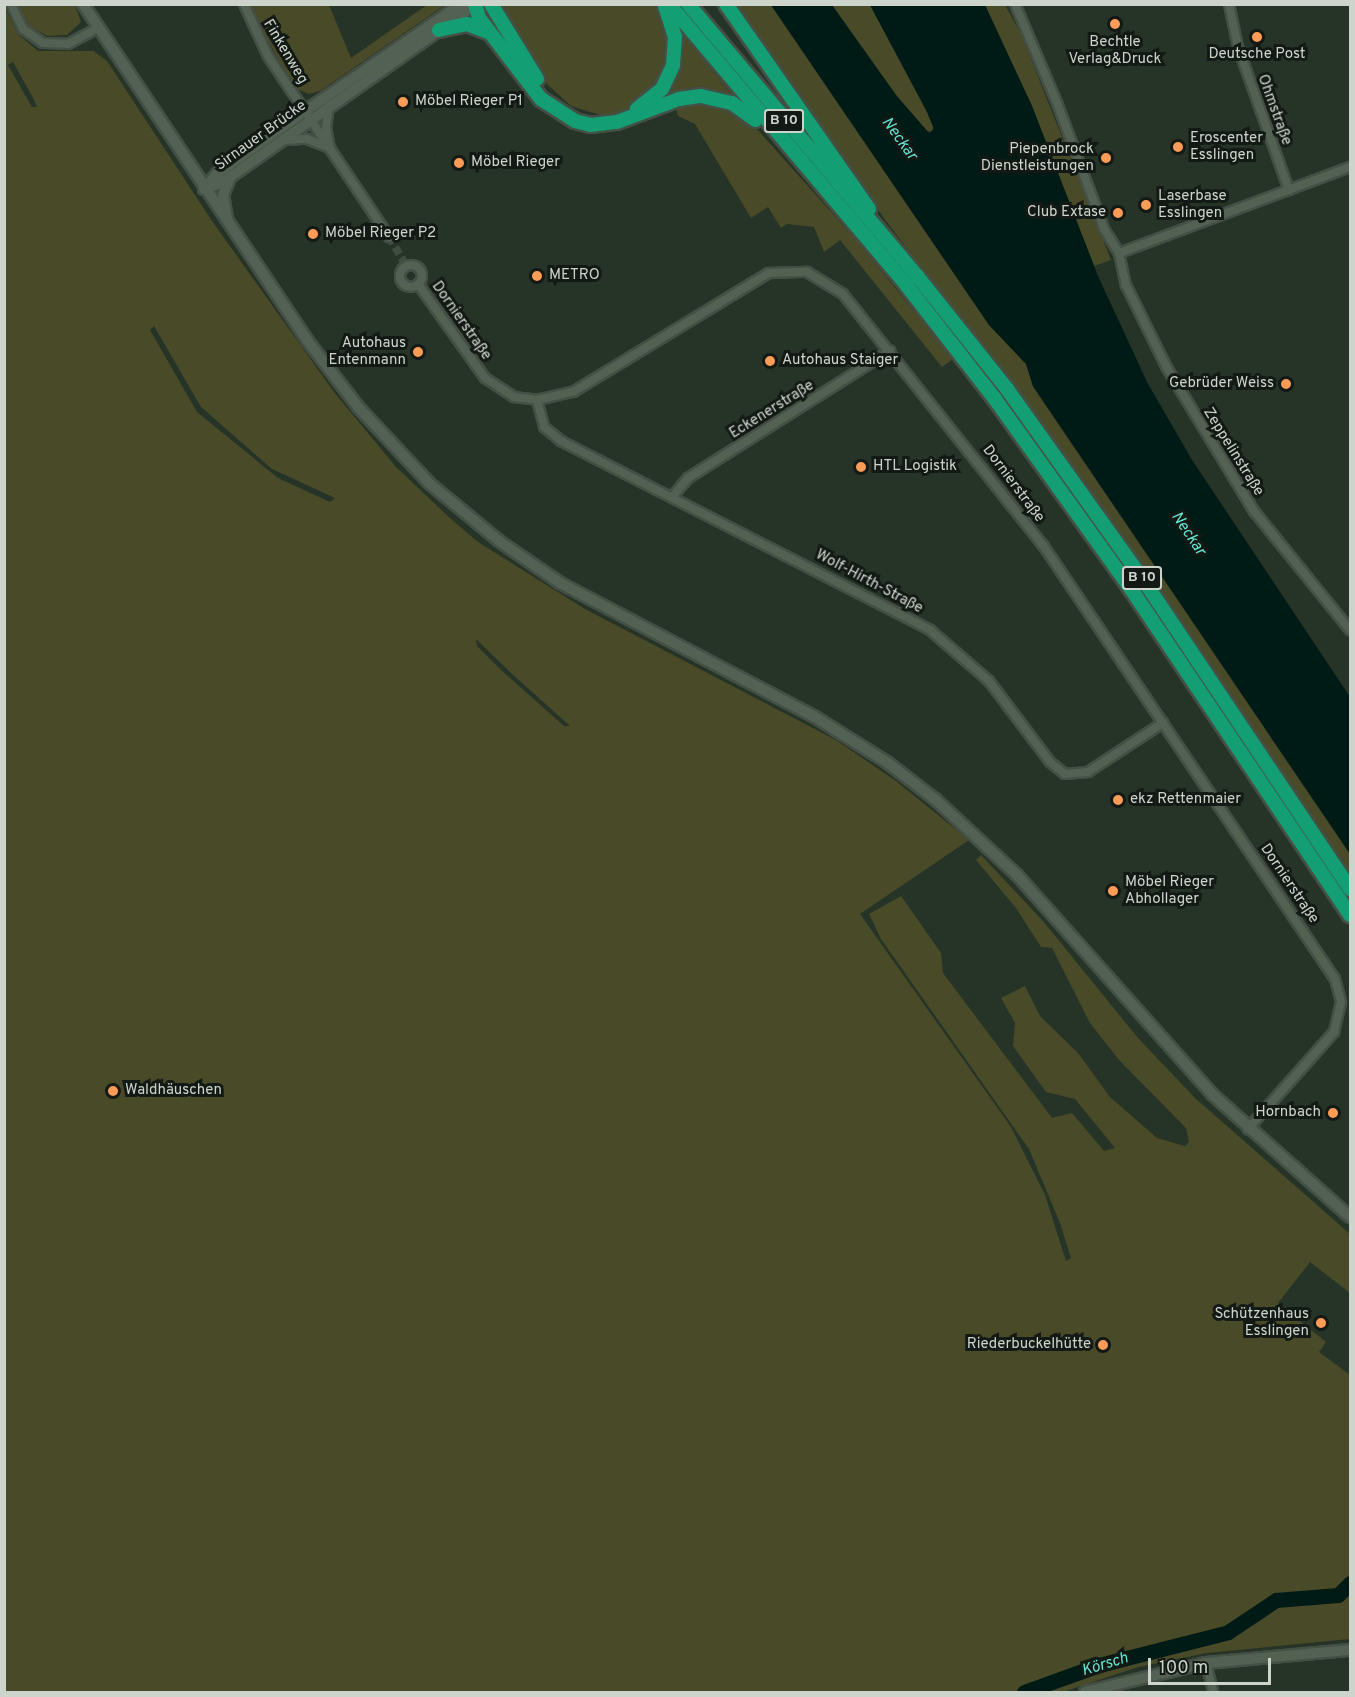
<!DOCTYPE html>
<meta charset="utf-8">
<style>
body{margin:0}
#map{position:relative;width:1355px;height:1697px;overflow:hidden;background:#263327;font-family:Overpass,sans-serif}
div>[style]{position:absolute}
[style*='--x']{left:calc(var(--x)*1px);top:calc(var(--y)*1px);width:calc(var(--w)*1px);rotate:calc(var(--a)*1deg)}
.green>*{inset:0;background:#494a28}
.water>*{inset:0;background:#001a16}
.river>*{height:15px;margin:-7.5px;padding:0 7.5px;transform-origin:7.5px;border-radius:7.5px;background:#001a16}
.street-tunnel>*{height:8px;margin-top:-4px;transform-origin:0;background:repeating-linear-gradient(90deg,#3f4b40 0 8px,transparent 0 12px)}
.roads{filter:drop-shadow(2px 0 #444f45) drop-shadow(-2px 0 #444f45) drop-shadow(0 2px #444f45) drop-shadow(0 -2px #444f45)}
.street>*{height:8px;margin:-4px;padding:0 4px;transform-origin:4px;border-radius:4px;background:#536153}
.street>.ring{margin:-4px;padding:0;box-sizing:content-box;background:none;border:8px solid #536153;border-radius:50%}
.secondary>*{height:10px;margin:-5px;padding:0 5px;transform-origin:5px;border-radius:5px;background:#536153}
.highway>*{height:14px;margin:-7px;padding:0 7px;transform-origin:7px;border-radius:7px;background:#139f73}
.dots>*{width:16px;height:16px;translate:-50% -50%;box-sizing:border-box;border:3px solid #131914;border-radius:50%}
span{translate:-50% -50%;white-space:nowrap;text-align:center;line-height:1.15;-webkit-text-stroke:6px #131914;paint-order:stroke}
.shield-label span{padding:2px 4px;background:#131914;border:2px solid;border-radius:4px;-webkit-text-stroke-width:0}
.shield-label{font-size:14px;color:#ccd4cc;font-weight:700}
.poi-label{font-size:15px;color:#ccd4cc}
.left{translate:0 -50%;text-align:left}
.right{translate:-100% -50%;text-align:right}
.street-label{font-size:15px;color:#ccd4cc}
.water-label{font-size:16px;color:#65e3d1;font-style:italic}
.frame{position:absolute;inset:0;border:6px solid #ccd4cc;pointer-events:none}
.scale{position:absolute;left:1148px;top:1658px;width:123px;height:27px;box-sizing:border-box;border:3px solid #ccd4cc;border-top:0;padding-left:8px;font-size:18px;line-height:21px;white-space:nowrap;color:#ccd4cc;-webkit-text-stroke:4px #131914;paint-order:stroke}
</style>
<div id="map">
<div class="green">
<i style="clip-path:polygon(17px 5px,75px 5px,81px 22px,67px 35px,47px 36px,29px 26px)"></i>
<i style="clip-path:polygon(249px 5px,329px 5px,351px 58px,427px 5px,445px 5px,320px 91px,309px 94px,299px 90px,284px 70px)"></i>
<i style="clip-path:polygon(498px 5px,656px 5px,671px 47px,663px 80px,636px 107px,622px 113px,600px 115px,571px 106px,547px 84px)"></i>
<i style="clip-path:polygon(732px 5px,771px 5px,989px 325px,1026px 364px,1033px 387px,1350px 854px,1350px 874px,1090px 489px,886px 221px)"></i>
<i style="clip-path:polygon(832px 5px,870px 5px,922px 101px,933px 126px,932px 132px,924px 130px,896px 95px)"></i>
<i style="clip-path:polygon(985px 5px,1005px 5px,1021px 34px,1111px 260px,1094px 266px,1032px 106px)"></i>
<i style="clip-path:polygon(evenodd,5px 8px,18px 34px,38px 51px,93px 51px,107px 61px,212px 221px,334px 392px,396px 467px,451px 519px,478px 542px,585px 609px,836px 740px,896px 781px,969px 840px,860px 914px,1011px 1127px,1045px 1195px,1066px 1261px,1071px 1258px,1060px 1223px,1029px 1149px,881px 939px,869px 914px,901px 896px,941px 953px,943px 973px,1052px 1118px,1072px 1113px,1104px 1151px,1115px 1148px,1075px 1099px,1046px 1092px,1013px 1046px,1015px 1023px,1001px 998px,1025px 986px,1040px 1016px,1078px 1053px,1110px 1097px,1157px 1138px,1185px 1146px,1189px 1142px,1186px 1128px,1119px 1060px,1090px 1023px,1052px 948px,1041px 947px,1016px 908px,976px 860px,981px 855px,1043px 921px,1138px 1038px,1195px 1098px,1350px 1234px,1350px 1293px,1310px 1262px,1278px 1303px,1326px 1342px,1319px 1352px,1350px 1375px,1350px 1639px,1207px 1653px,1138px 1667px,1063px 1692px,5px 1692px,5px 8px,13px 62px,32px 96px,37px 107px,32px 107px,8px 65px,13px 62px,5px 8px,154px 326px,201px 407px,272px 469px,335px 498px,330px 502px,278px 478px,197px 412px,150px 330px,154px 326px,5px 8px,476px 639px,511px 673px,570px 726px,564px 726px,501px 670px,477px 646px,476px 639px)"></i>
<i style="clip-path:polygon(679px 30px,736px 99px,651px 106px)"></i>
<i style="clip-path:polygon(683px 102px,722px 103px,748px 119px,858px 242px,953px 359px,942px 367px,840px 240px,824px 252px,814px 227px,787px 224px,781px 228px,768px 207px,751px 218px,695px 124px,678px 116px,675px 104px)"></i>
</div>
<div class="water">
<i style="clip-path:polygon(771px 5px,832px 5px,896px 95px,929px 133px,934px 129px,927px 112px,870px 5px,985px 5px,1032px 106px,1098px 276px,1147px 382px,1192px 460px,1350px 697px,1350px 854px,1033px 386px,1026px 364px,989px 325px)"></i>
</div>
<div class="river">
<i style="--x:1024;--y:1692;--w:80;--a:-19.8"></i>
<i style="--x:1099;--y:1665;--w:133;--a:-14.3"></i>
<i style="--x:1228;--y:1632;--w:58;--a:-33.7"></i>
<i style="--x:1276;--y:1600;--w:62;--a:-4.6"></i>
<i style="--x:1338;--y:1595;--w:17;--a:-45"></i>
</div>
<div class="street-tunnel">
<i style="--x:389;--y:237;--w:33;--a:59"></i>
</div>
<div class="roads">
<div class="street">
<i style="--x:11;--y:4;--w:28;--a:64"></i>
<i style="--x:23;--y:29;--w:24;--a:35"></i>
<i style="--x:43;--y:43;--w:25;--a:2"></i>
<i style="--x:68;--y:44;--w:34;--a:-28"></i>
<i style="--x:244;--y:4;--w:57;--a:65.2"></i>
<i style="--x:268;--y:56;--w:218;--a:56.2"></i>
<i style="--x:1015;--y:4;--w:108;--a:67"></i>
<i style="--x:1057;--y:103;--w:134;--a:69.5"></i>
<i style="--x:1104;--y:229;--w:28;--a:58"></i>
<i style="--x:1119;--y:253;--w:33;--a:78"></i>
<i style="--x:1126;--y:285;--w:93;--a:63.7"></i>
<i style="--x:1167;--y:368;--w:167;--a:58.7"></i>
<i style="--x:1254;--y:511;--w:153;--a:51.1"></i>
<i style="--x:1229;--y:4;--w:44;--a:78.2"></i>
<i style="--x:1238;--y:47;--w:152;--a:70.4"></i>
<i style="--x:329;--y:106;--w:21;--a:98"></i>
<i style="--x:326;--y:127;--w:17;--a:80"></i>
<i style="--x:285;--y:140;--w:22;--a:-3"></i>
<i style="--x:307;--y:139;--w:25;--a:21"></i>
<i style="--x:1119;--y:253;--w:246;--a:-20.4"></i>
<i class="ring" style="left:400px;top:265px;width:14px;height:14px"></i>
<i style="--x:418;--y:284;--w:115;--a:54.5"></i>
<i style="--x:485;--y:378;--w:35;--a:33"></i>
<i style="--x:514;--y:397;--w:23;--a:7"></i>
<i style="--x:537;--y:400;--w:37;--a:-13"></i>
<i style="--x:573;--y:392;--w:229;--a:-31.3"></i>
<i style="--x:769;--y:273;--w:38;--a:-2"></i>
<i style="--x:807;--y:272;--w:42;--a:31.4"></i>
<i style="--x:843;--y:294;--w:321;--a:51.5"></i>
<i style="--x:1043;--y:545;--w:523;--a:56.07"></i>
<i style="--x:1335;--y:979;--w:24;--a:75"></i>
<i style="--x:1341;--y:1002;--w:31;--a:103"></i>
<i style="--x:1334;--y:1032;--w:130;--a:131.6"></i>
<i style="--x:537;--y:400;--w:28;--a:75"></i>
<i style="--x:544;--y:427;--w:22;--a:39"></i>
<i style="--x:561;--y:441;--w:415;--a:27.1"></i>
<i style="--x:930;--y:630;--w:78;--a:40.8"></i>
<i style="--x:989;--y:681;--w:101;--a:53"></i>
<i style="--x:1050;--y:762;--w:19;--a:39"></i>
<i style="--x:1065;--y:774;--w:23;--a:-5"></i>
<i style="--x:1088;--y:772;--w:90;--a:-33.2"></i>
<i style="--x:673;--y:496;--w:23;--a:-50"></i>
<i style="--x:688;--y:478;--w:239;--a:-32.2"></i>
<i style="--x:1206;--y:1663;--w:30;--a:76"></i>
</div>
<div class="secondary">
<i style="--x:83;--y:4;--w:404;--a:56.3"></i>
<i style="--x:307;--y:340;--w:84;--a:52.7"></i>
<i style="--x:358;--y:407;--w:104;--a:46.9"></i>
<i style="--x:429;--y:483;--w:91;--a:39.6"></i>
<i style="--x:499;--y:541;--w:74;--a:34.5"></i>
<i style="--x:560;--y:583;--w:288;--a:27.7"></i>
<i style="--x:815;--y:717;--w:86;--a:32.2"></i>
<i style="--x:888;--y:763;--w:61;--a:37.6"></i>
<i style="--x:936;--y:800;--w:110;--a:42.8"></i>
<i style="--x:1017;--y:875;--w:293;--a:48.3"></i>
<i style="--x:1212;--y:1094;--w:185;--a:41.7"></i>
<i style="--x:204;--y:189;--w:20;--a:-20"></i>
<i style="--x:223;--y:182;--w:309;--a:-35.1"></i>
<i style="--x:204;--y:189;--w:21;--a:-49"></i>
<i style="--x:218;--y:173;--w:86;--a:-35.5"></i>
<i style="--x:288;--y:123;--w:210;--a:-34.5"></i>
<i style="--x:227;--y:219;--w:24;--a:-99"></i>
<i style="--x:223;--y:195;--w:16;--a:-68"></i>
<i style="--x:1085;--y:1692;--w:124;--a:-13.5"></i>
<i style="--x:1206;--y:1663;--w:145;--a:-5.2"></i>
</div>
<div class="highway">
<i style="--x:475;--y:4;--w:15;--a:74"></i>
<i style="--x:479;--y:18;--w:102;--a:52.6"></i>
<i style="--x:541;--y:99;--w:40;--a:32.9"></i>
<i style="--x:575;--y:121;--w:16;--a:14"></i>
<i style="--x:591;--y:125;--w:26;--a:-7"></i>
<i style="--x:617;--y:122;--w:66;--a:-20.4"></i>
<i style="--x:679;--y:99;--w:22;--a:-8"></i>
<i style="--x:701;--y:96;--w:32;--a:13"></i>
<i style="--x:732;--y:103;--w:29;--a:36"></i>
<i style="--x:491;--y:4;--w:88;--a:58.5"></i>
<i style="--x:669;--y:4;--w:369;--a:49.8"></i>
<i style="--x:907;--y:286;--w:143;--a:52.1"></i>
<i style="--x:995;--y:399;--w:234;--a:54.4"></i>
<i style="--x:1131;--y:589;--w:393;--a:56.1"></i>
<i style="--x:688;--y:4;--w:357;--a:49.9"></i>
<i style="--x:918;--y:277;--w:143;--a:51.5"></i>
<i style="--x:1007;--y:389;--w:236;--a:54.5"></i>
<i style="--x:1144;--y:581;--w:371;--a:56.2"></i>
<i style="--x:726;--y:4;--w:250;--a:55.1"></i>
<i style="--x:439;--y:30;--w:29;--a:-12"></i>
<i style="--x:467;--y:24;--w:22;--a:21"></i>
<i style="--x:637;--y:109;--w:32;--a:-39"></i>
<i style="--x:662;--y:89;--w:26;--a:-65"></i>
<i style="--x:673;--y:65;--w:28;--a:-86"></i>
<i style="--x:675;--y:37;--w:32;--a:-108"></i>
</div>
</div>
<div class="dots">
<i style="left:1115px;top:24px;background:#fd9c56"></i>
<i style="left:1257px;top:37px;background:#fd9c56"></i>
<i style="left:403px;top:102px;background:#fd9c56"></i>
<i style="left:1178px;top:147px;background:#fd9c56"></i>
<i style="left:1106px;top:158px;background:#fd9c56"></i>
<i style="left:459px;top:163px;background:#fd9c56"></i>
<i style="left:1146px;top:205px;background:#fd9c56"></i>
<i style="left:1118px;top:213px;background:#fd9c56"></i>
<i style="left:313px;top:234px;background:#fd9c56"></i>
<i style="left:537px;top:276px;background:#fd9c56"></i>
<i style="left:418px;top:352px;background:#fd9c56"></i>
<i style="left:770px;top:361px;background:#fd9c56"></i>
<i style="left:1286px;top:384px;background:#fd9c56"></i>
<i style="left:861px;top:467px;background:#fd9c56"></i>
<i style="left:1118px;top:800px;background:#fd9c56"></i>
<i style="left:1113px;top:891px;background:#fd9c56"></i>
<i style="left:113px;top:1091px;background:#fd9c56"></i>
<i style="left:1333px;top:1113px;background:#fd9c56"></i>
<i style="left:1321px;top:1323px;background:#fd9c56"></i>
<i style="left:1103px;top:1345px;background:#fd9c56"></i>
</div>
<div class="shield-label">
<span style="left:784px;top:121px">B 10</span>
<span style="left:1142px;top:578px">B 10</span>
</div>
<div class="poi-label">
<span style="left:1115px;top:51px">Bechtle<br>Verlag&amp;Druck</span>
<span style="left:1257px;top:55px">Deutsche Post</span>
<span class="left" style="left:415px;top:102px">Möbel Rieger P1</span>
<span class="left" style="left:1190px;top:147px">Eroscenter<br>Esslingen</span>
<span class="right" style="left:1094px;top:158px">Piepenbrock<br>Dienstleistungen</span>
<span class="left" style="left:471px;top:163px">Möbel Rieger</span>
<span class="left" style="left:1158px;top:205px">Laserbase<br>Esslingen</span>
<span class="right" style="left:1106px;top:213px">Club Extase</span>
<span class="left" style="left:325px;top:234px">Möbel Rieger P2</span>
<span class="left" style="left:549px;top:276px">METRO</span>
<span class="right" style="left:406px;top:352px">Autohaus<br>Entenmann</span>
<span class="left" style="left:782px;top:361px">Autohaus Staiger</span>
<span class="right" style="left:1274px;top:384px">Gebrüder Weiss</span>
<span class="left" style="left:873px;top:467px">HTL Logistik</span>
<span class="left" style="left:1130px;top:800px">ekz Rettenmaier</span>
<span class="left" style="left:1125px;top:891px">Möbel Rieger<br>Abhollager</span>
<span class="left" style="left:125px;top:1091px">Waldhäuschen</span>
<span class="right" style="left:1321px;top:1113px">Hornbach</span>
<span class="right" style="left:1309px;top:1323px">Schützenhaus<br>Esslingen</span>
<span class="right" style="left:1091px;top:1345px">Riederbuckelhütte</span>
</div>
<div class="street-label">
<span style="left:285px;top:52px;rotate:59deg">Finkenweg</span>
<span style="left:1274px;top:110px;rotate:70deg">Ohmstraße</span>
<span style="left:261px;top:136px;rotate:-36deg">Sirnauer Brücke</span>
<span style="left:461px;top:321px;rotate:55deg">Dornierstraße</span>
<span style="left:772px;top:410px;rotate:-32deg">Eckenerstraße</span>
<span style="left:1233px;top:452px;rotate:58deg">Zeppelinstraße</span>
<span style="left:1013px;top:484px;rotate:53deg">Dornierstraße</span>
<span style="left:869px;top:582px;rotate:28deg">Wolf-Hirth-Straße</span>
<span style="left:1289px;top:884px;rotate:56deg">Dornierstraße</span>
</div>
<div class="water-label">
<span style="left:899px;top:139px;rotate:54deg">Neckar</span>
<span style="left:1188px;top:534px;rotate:56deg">Neckar</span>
<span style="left:1105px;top:1665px;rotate:-17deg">Körsch</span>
</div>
<div class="frame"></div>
<div class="scale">100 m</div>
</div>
